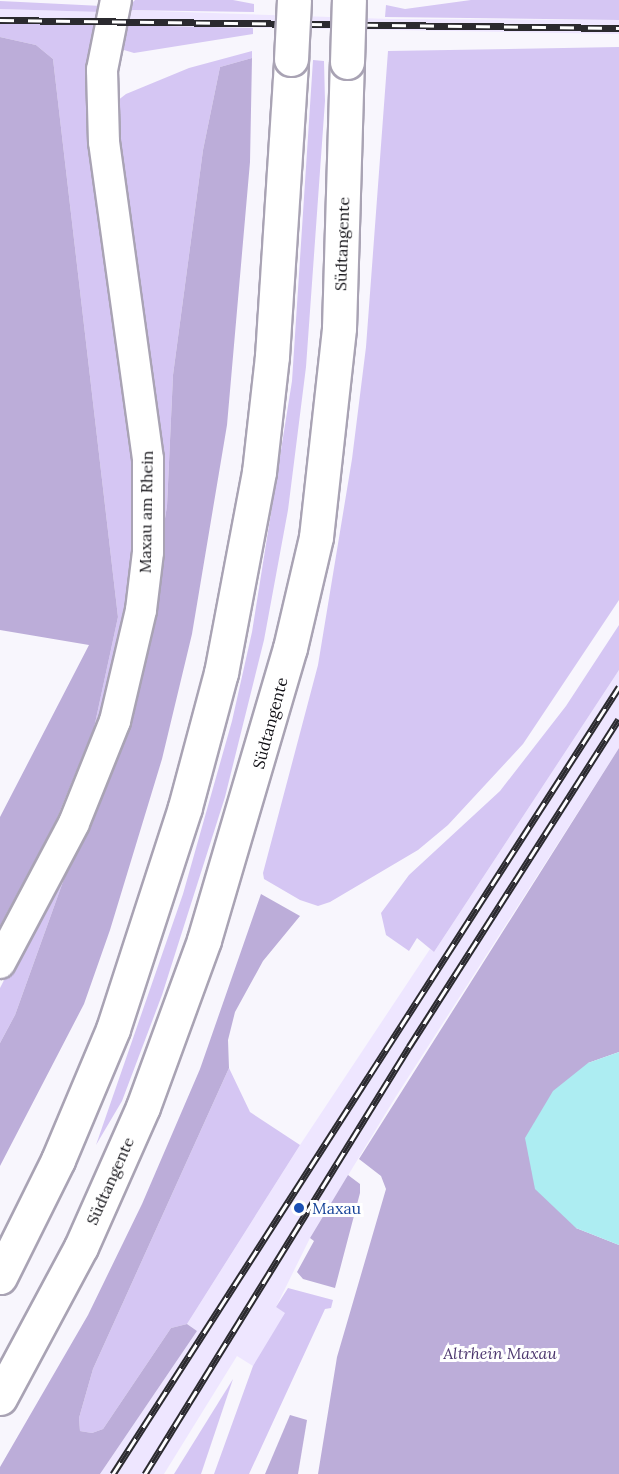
<!DOCTYPE html>
<meta charset="utf-8">
<style>
body{margin:0}
#map{position:relative;width:619px;height:1474px;overflow:hidden;background:#f8f6fd;font-family:Lora,serif}
div>[style]{position:absolute}
[style*='--x']{left:calc(var(--x)*1px);top:calc(var(--y)*1px);width:calc(var(--w)*1px);rotate:calc(var(--a)*1deg)}
.built>*{inset:0;background:#eee6ff}
.green>*{inset:0;background:#d5c6f3}
.forest>*{inset:0;background:#bcadd9}
.water>*{inset:0;background:#adedf2}
.roads{filter:drop-shadow(2px 0 #a9a3b4) drop-shadow(-2px 0 #a9a3b4) drop-shadow(0 2px #a9a3b4) drop-shadow(0 -2px #a9a3b4)}
.minor>*{height:30px;margin:-15px;padding:0 15px;transform-origin:15px;border-radius:15px;background:#fff}
.highway>*{height:33px;margin:-16.5px;padding:0 16.5px;transform-origin:16.5px;border-radius:16.5px;background:#fff}
.rail>*{height:7px;margin-top:-3.5px;transform-origin:0;background:repeating-linear-gradient(90deg,#fff 0 14px,#2b2a2f 0 28px);box-sizing:border-box;border-block:2px solid #2b2a2f}
.bridges{filter:drop-shadow(2px 0 #a9a3b4) drop-shadow(-2px 0 #a9a3b4) drop-shadow(0 2px #a9a3b4) drop-shadow(0 -2px #a9a3b4)}
.highway-bridge>*{height:33px;margin:-16.5px;padding:0 16.5px;transform-origin:16.5px;border-radius:16.5px;background:#fff}
.dots>*{width:16px;height:16px;translate:-50% -50%;box-sizing:border-box;border:3px solid #fff;border-radius:50%}
span{translate:-50% -50%;white-space:nowrap;text-align:center;line-height:1.15;-webkit-text-stroke:6px #fff;paint-order:stroke}
.street-label{font-size:16px;color:#111015}
.transit-label{font-size:16px;color:#164399}
.left{translate:0 -50%;text-align:left}
.park-label{font-size:16px;color:#4c366e;font-style:italic}
</style>
<div id="map">
<div class="built">
<i style="clip-path:polygon(0 9px,100px 12px,97px 23px,0 23px)"></i>
<i style="clip-path:polygon(125px 10px,390px 19px,619px 20px,619px 34px,120px 25px)"></i>
<i style="clip-path:polygon(619px 670px,619px 748px,395px 1098px,310px 1238px,276px 1307px,286px 1313px,253px 1366px,237px 1356px,164px 1474px,100px 1474px,197px 1331px,187px 1324px,300px 1145px,430px 949px,434px 952px)"></i>
</div>
<div class="green">
<i style="clip-path:polygon(135px 0,233px 0,254px 4px,254px 12px,125px 10px)"></i>
<i style="clip-path:polygon(471px 0,619px 0,619px 20px,385px 17px,386px 5px,405px 9px)"></i>
<i style="clip-path:polygon(0 1px,102px 6px,100px 12px,0 9px)"></i>
<i style="clip-path:polygon(0 23px,97px 23px,133px 413px,136px 546px,125px 623px,101px 728px,94px 728px,118px 617px,53px 59px,36px 45px,0 37px)"></i>
<i style="clip-path:polygon(120px 25px,253px 28px,253px 34px,134px 53px,124px 50px)"></i>
<i style="clip-path:polygon(619px 47px,619px 600px,523px 744px,448px 825px,418px 850px,330px 902px,318px 906px,300px 900px,264px 879px,263px 873px,318px 665px,352px 459px,366px 347px,388px 51px)"></i>
<i style="clip-path:polygon(252px 51px,252px 58px,220px 67px,203px 150px,173px 375px,167px 506px,158px 561px,114px 138px,117px 101px,126px 94px,189px 68px)"></i>
<i style="clip-path:polygon(313px 60px,324px 61px,325px 101px,306px 367px,288px 510px,264px 640px,225px 797px,162px 995px,122px 1101px,96px 1145px,183px 894px,232px 721px,252px 632px,292px 381px)"></i>
<i style="clip-path:polygon(619px 625px,619px 670px,434px 952px,417px 938px,409px 951px,386px 935px,381px 913px,409px 875px,500px 791px,566px 706px)"></i>
<i style="clip-path:polygon(83px 826px,15px 1015px,0 1043px,0 988px)"></i>
<i style="clip-path:polygon(229px 1068px,250px 1112px,300px 1145px,187px 1324px,171px 1328px,103px 1429px,92px 1433px,80px 1431px,79px 1418px,93px 1369px)"></i>
<i style="clip-path:polygon(288px 1288px,333px 1300px,331px 1308px,325px 1309px,249px 1474px,214px 1474px,253px 1366px,285px 1313px,276px 1307px)"></i>
<i style="clip-path:polygon(233px 1379px,201px 1474px,174px 1474px)"></i>
</div>
<div class="forest">
<i style="clip-path:polygon(0 37px,36px 45px,53px 59px,118px 617px,94px 728px,56px 821px,0 926px,0 817px,89px 645px,0 630px)"></i>
<i style="clip-path:polygon(252px 58px,250px 162px,227px 425px,192px 634px,162px 759px,110px 930px,84px 1004px,0 1166px,0 1043px,15px 1015px,83px 826px,158px 561px,167px 506px,173px 375px,203px 150px,220px 67px)"></i>
<i style="clip-path:polygon(619px 748px,619px 1052px,588px 1063px,576px 1228px,619px 1245px,619px 1474px,318px 1474px,337px 1357px,386px 1189px,381px 1176px,359px 1159px)"></i>
<i style="clip-path:polygon(261px 894px,300px 916px,263px 961px,235px 1012px,228px 1040px,229px 1068px,93px 1369px,79px 1418px,80px 1431px,92px 1433px,103px 1429px,171px 1328px,187px 1324px,197px 1331px,100px 1474px,0 1474px,0 1467px,88px 1315px,142px 1204px,200px 1069px)"></i>
<i style="clip-path:polygon(348px 1175px,360px 1184px,360px 1193px,335px 1288px,303px 1279px,297px 1272px,314px 1241px,310px 1238px)"></i>
<i style="clip-path:polygon(290px 1415px,307px 1420px,298px 1474px,265px 1474px)"></i>
</div>
<div class="water">
<i style="clip-path:polygon(619px 1052px,619px 1245px,576px 1228px,535px 1189px,525px 1138px,553px 1091px,588px 1063px)"></i>
</div>
<div class="roads">
<div class="minor">
<i style="--x:0;--y:963;--w:158;--a:-62.1"></i>
<i style="--x:74;--y:823;--w:110;--a:-68.1"></i>
<i style="--x:115;--y:721;--w:114;--a:-76.8"></i>
<i style="--x:141;--y:610;--w:58;--a:-83.1"></i>
<i style="--x:148;--y:552;--w:93;--a:-90"></i>
<i style="--x:148;--y:459;--w:320;--a:-97.9"></i>
<i style="--x:104;--y:142;--w:72;--a:-91.6"></i>
<i style="--x:102;--y:70;--w:71;--a:-78.7"></i>
</div>
<div class="highway">
<i style="--x:0;--y:1277;--w:131;--a:-63.6"></i>
<i style="--x:58;--y:1160;--w:142;--a:-67.2"></i>
<i style="--x:113;--y:1029;--w:233;--a:-72"></i>
<i style="--x:185;--y:807;--w:139;--a:-75"></i>
<i style="--x:221;--y:673;--w:205;--a:-79.3"></i>
<i style="--x:259;--y:472;--w:117;--a:-83.6"></i>
<i style="--x:272;--y:356;--w:298;--a:-86.3"></i>
<i style="--x:0;--y:1398;--w:171;--a:-61.8"></i>
<i style="--x:81;--y:1247;--w:153;--a:-66.1"></i>
<i style="--x:143;--y:1107;--w:178;--a:-69.9"></i>
<i style="--x:204;--y:940;--w:304;--a:-73.6"></i>
<i style="--x:290;--y:648;--w:114;--a:-76.8"></i>
<i style="--x:316;--y:537;--w:210;--a:-83.7"></i>
<i style="--x:339;--y:328;--w:266;--a:-88.3"></i>
</div>
</div>
<div class="rail">
<i style="--x:0;--y:20;--w:619;--a:0.74"></i>
<i style="--x:113;--y:1474;--w:936;--a:-57.26"></i>
<i style="--x:145;--y:1474;--w:502;--a:-58.27"></i>
<i style="--x:409;--y:1047;--w:389;--a:-57.4"></i>
</div>
<div class="bridges">
<div class="highway-bridge">
<i style="--x:291;--y:59;--w:59;--a:-87.1"></i>
<i style="--x:347;--y:62;--w:62;--a:-88.2"></i>
</div>
</div>
<div class="dots">
<i style="left:299px;top:1208px;background:#1a4fb4"></i>
</div>
<div class="street-label">
<span style="left:342px;top:244px;rotate:-88deg">Südtangente</span>
<span style="left:146px;top:512px;rotate:-89deg">Maxau am Rhein</span>
<span style="left:270px;top:723px;rotate:-75deg">Südtangente</span>
<span style="left:110px;top:1181px;rotate:-66deg">Südtangente</span>
</div>
<div class="transit-label">
<span class="left" style="left:312px;top:1208px">Maxau</span>
</div>
<div class="park-label">
<span style="left:500px;top:1353px">Altrhein Maxau</span>
</div>
</div>
